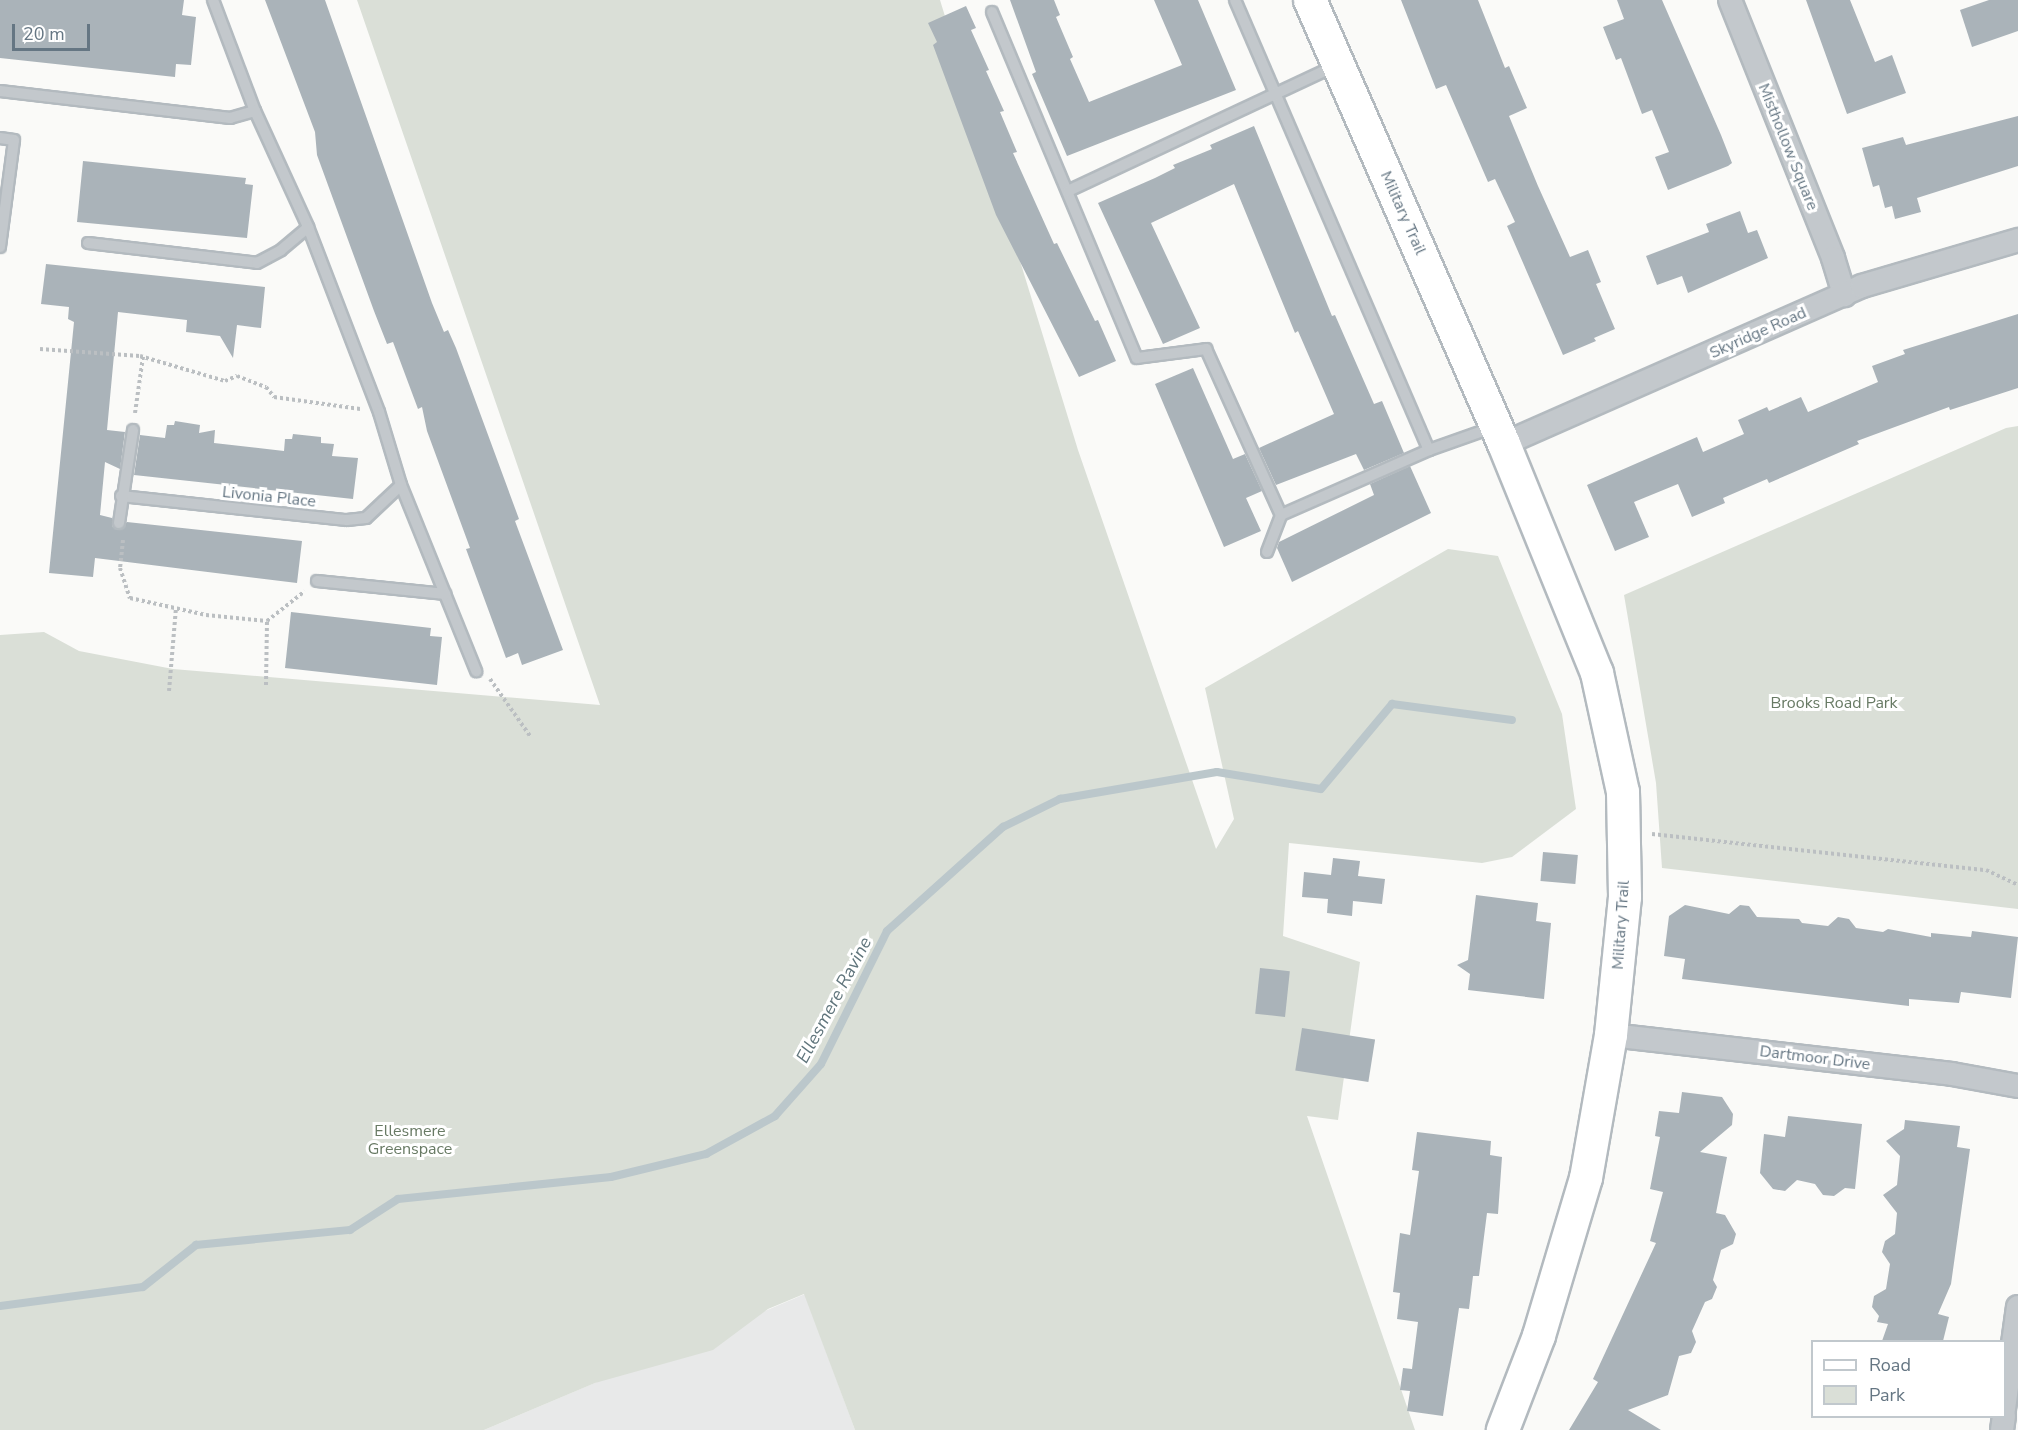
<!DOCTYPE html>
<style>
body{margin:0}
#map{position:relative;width:2018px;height:1430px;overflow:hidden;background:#fafaf8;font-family:"Nunito Sans",sans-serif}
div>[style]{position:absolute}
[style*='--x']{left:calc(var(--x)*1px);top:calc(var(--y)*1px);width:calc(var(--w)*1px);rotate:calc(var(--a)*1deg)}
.built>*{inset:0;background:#e8e9e9}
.green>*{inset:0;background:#dadfd7}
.stream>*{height:8px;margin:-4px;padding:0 4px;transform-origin:4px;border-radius:4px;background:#bbc7cb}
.building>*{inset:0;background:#aab3b9;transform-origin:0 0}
.path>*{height:4px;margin-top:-2px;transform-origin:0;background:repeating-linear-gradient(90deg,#bbbfc2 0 3px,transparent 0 6px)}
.roads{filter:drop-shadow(2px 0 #b3babf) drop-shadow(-2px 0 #b3babf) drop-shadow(0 2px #b3babf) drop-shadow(0 -2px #b3babf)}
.lane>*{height:10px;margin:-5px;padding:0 5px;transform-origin:5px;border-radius:5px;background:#c3c8cc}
.street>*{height:22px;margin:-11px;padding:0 11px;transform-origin:11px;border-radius:11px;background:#c3c8cc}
.secondary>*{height:32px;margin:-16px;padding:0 16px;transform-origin:16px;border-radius:16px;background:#fff}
span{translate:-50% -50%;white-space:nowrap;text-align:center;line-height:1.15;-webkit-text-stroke:6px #fff;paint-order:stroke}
.street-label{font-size:16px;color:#657683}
.park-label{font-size:16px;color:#687a64}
.water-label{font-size:18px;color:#60757c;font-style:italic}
.legend{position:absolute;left:1811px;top:1340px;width:195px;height:78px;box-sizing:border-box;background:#fff;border:2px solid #c1c8cd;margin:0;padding:8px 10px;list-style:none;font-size:18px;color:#657683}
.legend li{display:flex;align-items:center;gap:12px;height:30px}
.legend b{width:30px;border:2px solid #c1c8cd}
.scale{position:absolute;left:12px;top:24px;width:78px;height:27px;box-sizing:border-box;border:3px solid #657683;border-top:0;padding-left:8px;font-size:18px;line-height:21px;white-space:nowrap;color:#657683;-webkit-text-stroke:4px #fff;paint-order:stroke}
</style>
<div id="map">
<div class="built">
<i style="clip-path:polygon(805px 1294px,855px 1430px,484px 1430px)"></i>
</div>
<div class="green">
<i style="clip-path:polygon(357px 0,940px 0,1078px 450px,1216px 849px,1234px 819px,1205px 688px,1448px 549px,1498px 556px,1562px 714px,1576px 809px,1512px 857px,1482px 863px,1289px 843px,1283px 936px,1360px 962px,1338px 1120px,1307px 1116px,1415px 1430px,855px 1430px,804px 1294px,768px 1309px,713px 1350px,595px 1383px,484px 1430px,0 1430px,0 635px,44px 632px,79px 651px,173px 669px,600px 705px)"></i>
<i style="clip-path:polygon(2018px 426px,2018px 909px,1662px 868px,1656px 783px,1624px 595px,2006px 428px)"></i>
</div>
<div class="stream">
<i style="--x:0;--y:1306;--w:144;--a:-7.6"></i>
<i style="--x:143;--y:1287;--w:68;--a:-38.4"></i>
<i style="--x:196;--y:1245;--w:155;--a:-5.6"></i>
<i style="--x:350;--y:1230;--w:57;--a:-32.9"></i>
<i style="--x:398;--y:1199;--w:214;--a:-5.9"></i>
<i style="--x:611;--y:1177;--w:98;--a:-13.6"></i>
<i style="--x:706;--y:1154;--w:79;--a:-28.8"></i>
<i style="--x:775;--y:1116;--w:69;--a:-48.5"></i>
<i style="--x:821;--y:1064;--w:148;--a:-63.6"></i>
<i style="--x:887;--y:931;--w:156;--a:-41.9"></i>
<i style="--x:1003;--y:827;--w:64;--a:-26.2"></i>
<i style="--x:1060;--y:799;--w:159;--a:-9.8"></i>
<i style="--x:1217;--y:772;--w:105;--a:9.3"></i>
<i style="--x:1321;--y:789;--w:111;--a:-50.1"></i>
<i style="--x:1392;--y:704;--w:121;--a:7.6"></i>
</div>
<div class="building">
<i style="clip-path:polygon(0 0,184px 0,182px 15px,196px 17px,191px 65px,176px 64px,175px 77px,0 58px)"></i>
<i style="clip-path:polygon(265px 0,325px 0,432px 303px,444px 332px,448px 330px,456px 348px,519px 519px,515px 521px,563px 650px,522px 665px,518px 653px,506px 658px,466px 549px,470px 548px,427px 431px,422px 407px,418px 409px,393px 342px,387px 344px,374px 311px,317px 155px,315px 132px)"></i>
<i style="clip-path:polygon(1010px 0,1054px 0,1060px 15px,1056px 17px,1073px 57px,1070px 59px,1089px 102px,1182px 65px,1154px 0,1198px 0,1236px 90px,1067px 156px,1032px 74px,1036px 72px)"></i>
<i style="clip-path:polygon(1401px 0,1478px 0,1505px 68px,1509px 66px,1527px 108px,1509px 116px,1538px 186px,1570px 257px,1588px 250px,1601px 282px,1596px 284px,1615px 329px,1594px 338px,1596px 341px,1563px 355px,1507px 226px,1515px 222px,1495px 179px,1488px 182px,1446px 85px,1436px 89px)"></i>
<i style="clip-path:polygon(1617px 0,1662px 0,1721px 135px,1732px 163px,1728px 166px,1668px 190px,1655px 157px,1669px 152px,1652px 110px,1642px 114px,1621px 58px,1616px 60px,1603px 27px,1624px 19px)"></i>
<i style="clip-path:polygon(1806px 0,1850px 0,1875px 62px,1892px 55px,1906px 93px,1847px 114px)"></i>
<i style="clip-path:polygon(1989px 0,2018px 0,2018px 31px,1972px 47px,1960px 10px)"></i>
<i style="clip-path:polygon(966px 6px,976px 28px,971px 30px,989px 70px,986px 71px,1004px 111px,1000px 112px,1017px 152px,1013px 153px,1054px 244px,1057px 243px,1095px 321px,1098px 320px,1116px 361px,1079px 377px,996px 215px,933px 45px,937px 42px,928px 23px)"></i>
<i style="clip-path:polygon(2018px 116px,2018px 166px,1917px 198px,1921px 212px,1895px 219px,1892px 206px,1885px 208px,1879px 185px,1873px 187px,1862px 148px,1903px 137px,1906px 145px)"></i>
<i style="clip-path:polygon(1254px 126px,1332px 316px,1335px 315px,1374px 404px,1382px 401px,1404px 453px,1364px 470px,1356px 454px,1276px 485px,1259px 448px,1334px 414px,1298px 331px,1295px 333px,1234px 184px,1151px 223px,1200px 328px,1163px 344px,1098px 203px,1155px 178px,1175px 168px,1173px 165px,1212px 149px,1210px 145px)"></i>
<i style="clip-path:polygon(83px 161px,246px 178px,245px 184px,253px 185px,247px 238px,77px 222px)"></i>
<i style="clip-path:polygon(1740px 211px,1748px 233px,1757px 230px,1768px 258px,1688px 293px,1682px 276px,1657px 285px,1646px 256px,1709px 232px,1706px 224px)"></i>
<i style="clip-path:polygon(46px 264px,265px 287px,261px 328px,237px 325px,233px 358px,220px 336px,186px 332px,187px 320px,118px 312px,107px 430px,125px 432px,120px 469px,105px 462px,100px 515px,112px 518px,112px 526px,118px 530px,127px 522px,302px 541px,297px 583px,95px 558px,93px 577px,49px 573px,74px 322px,68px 319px,69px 307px,41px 304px)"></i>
<i style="clip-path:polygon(2018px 314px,2018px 388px,1950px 410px,1949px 407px,1857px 441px,1859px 444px,1769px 483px,1767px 479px,1723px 498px,1725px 503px,1692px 517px,1678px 484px,1634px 502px,1649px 537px,1615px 551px,1587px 485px,1697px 437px,1703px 452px,1744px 434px,1738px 420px,1767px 407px,1769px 411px,1801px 397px,1808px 412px,1878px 382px,1872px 366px,1905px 354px,1903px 350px)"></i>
<i style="clip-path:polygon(1193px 368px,1233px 459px,1245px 454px,1262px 491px,1246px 498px,1261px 531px,1224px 547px,1155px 384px)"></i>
<i style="clip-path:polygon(175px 421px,200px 425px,199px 433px,215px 430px,214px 443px,284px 451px,285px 439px,292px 439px,293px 434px,321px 437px,321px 443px,334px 444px,332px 456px,358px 458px,353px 499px,134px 475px,140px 435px,165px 438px,167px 425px,174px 425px)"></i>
<i style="clip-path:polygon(1410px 466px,1431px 513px,1292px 582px,1277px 548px,1279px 542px,1374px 495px,1370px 484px)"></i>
<i style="clip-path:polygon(291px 612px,431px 628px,430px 636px,442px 637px,437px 685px,285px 668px)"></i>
<i style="left:1543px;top:852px;width:35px;height:29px;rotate:5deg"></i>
<i style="clip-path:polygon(1333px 858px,1360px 861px,1358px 876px,1385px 879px,1382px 904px,1353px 901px,1352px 916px,1327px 913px,1328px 899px,1302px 897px,1304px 872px,1331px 875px)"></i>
<i style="clip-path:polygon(1476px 895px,1538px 903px,1536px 921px,1551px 923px,1544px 999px,1468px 990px,1470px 974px,1457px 965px,1468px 960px)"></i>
<i style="clip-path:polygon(1685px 905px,1729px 914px,1740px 905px,1749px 906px,1757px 917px,1799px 919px,1802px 923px,1828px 926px,1838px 917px,1849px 919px,1856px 928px,1883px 932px,1888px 929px,1931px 937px,1931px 933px,1971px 937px,1972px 931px,2018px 937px,2011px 998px,1961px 992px,1959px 1003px,1909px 999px,1909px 1006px,1682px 979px,1685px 959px,1664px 956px,1669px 916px)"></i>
<i style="left:1260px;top:968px;width:30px;height:46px;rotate:6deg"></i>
<i style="left:1302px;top:1028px;width:74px;height:43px;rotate:9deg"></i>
<i style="clip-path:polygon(1682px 1092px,1722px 1097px,1733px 1114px,1732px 1125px,1700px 1152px,1727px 1157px,1716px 1213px,1725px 1215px,1736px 1234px,1733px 1244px,1721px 1250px,1713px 1280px,1717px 1287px,1712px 1299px,1705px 1302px,1692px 1331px,1696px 1342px,1691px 1353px,1679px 1356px,1668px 1395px,1628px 1410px,1661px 1430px,1569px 1430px,1598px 1382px,1593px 1379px,1656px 1243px,1650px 1241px,1663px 1192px,1650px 1189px,1660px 1137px,1655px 1136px,1659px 1111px,1679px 1113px)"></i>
<i style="clip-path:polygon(1788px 1116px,1862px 1124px,1855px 1189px,1845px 1188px,1834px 1196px,1823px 1195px,1815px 1184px,1797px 1180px,1785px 1191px,1773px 1189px,1760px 1173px,1764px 1134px,1785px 1137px)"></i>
<i style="clip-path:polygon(1905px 1120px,1960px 1126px,1957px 1147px,1970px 1149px,1951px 1284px,1938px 1314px,1949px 1317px,1943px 1341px,1882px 1341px,1888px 1324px,1877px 1322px,1879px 1316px,1872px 1307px,1874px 1296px,1886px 1289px,1890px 1264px,1882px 1252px,1885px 1241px,1895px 1234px,1897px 1213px,1883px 1195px,1897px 1185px,1900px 1156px,1886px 1141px,1904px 1129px)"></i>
<i style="clip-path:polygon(1417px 1132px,1491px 1141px,1490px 1155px,1502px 1157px,1498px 1214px,1487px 1213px,1479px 1276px,1473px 1276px,1469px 1309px,1459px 1308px,1443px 1416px,1407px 1411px,1410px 1391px,1400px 1390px,1403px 1368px,1412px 1369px,1418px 1322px,1397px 1319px,1400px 1293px,1393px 1292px,1400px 1233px,1410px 1235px,1419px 1171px,1412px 1170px)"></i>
</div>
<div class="path">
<i style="--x:40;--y:349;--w:100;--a:4"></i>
<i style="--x:140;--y:356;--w:89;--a:16.4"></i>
<i style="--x:225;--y:381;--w:13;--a:-23"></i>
<i style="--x:237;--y:376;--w:31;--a:21"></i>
<i style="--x:266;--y:387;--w:13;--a:51"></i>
<i style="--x:274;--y:397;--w:87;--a:7.9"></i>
<i style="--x:135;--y:413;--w:57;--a:-81.9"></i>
<i style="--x:123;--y:540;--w:28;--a:96"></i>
<i style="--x:120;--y:568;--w:32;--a:72"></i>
<i style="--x:130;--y:598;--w:78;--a:12.6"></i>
<i style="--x:206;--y:615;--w:61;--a:5.6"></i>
<i style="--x:267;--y:621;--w:48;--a:-38.3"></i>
<i style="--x:490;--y:679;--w:70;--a:54.9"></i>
<i style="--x:266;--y:685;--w:64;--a:-89.1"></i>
<i style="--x:169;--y:691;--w:83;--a:-85.2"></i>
<i style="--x:1652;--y:834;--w:336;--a:6.2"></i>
<i style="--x:1986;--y:870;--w:35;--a:25"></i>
</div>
<div class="roads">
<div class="lane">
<i style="--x:213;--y:0;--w:119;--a:69.3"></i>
<i style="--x:255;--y:111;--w:128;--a:65.4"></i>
<i style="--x:308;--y:227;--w:198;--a:69"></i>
<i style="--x:379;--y:412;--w:76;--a:73.2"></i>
<i style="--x:401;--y:485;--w:201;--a:68"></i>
<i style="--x:1235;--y:0;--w:490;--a:66.7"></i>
<i style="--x:992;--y:12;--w:375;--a:67.3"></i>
<i style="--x:1137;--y:358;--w:70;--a:-7.4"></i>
<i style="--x:1206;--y:349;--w:182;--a:65.7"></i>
<i style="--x:0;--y:91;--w:232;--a:6.7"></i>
<i style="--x:230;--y:118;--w:26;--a:-16"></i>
<i style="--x:0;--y:138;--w:14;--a:8"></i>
<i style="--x:14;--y:140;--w:108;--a:97.5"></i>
<i style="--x:1068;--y:191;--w:297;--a:-25.1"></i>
<i style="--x:88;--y:243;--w:170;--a:6.7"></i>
<i style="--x:257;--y:263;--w:27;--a:-28"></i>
<i style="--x:281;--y:250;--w:35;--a:-40"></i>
<i style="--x:121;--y:496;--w:227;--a:6.1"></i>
<i style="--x:347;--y:520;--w:19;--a:-6"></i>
<i style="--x:366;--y:518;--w:48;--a:-43.3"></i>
<i style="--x:119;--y:523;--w:94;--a:-81.4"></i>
<i style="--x:1267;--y:552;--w:40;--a:-69"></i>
<i style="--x:1281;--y:515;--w:162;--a:-23.7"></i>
<i style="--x:1429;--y:450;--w:69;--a:-19.5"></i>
<i style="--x:317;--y:581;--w:129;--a:5.8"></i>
</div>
<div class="street">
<i style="--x:1730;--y:0;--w:278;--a:68.2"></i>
<i style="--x:1833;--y:258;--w:39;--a:73"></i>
<i style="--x:1504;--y:444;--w:391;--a:-23.8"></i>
<i style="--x:1862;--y:286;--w:163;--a:-16.4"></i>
<i style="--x:1611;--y:1035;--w:343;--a:6.5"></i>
<i style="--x:1952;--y:1074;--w:67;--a:10.3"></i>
<i style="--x:2004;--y:1409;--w:103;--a:-82.2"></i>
<i style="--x:2002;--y:1430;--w:14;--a:-82"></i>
</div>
<div class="secondary">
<i style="--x:1310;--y:0;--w:485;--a:66.4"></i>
<i style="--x:1504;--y:444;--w:247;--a:67.9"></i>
<i style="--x:1597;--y:673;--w:122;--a:77.7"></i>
<i style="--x:1623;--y:792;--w:105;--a:88.9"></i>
<i style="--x:1625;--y:897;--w:139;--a:95.8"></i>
<i style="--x:1611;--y:1035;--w:145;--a:99.9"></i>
<i style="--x:1586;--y:1178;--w:165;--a:106.6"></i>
<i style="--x:1539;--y:1336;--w:101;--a:111"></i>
</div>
</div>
<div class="street-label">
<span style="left:1788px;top:147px;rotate:68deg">Misthollow Square</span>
<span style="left:1403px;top:213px;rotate:66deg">Military Trail</span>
<span style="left:1758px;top:333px;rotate:-24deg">Skyridge Road</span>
<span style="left:269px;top:497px;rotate:6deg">Livonia Place</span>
<span style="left:1621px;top:925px;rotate:-86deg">Military Trail</span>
<span style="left:1815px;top:1058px;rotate:7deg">Dartmoor Drive</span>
</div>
<div class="park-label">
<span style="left:1834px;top:703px">Brooks Road Park</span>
<span style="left:410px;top:1140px">Ellesmere<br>Greenspace</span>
</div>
<div class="water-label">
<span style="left:834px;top:1000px;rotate:-62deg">Ellesmere Ravine</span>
</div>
<ul class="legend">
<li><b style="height:8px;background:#fff"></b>Road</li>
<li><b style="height:16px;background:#dadfd7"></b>Park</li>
</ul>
<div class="scale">20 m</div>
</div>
